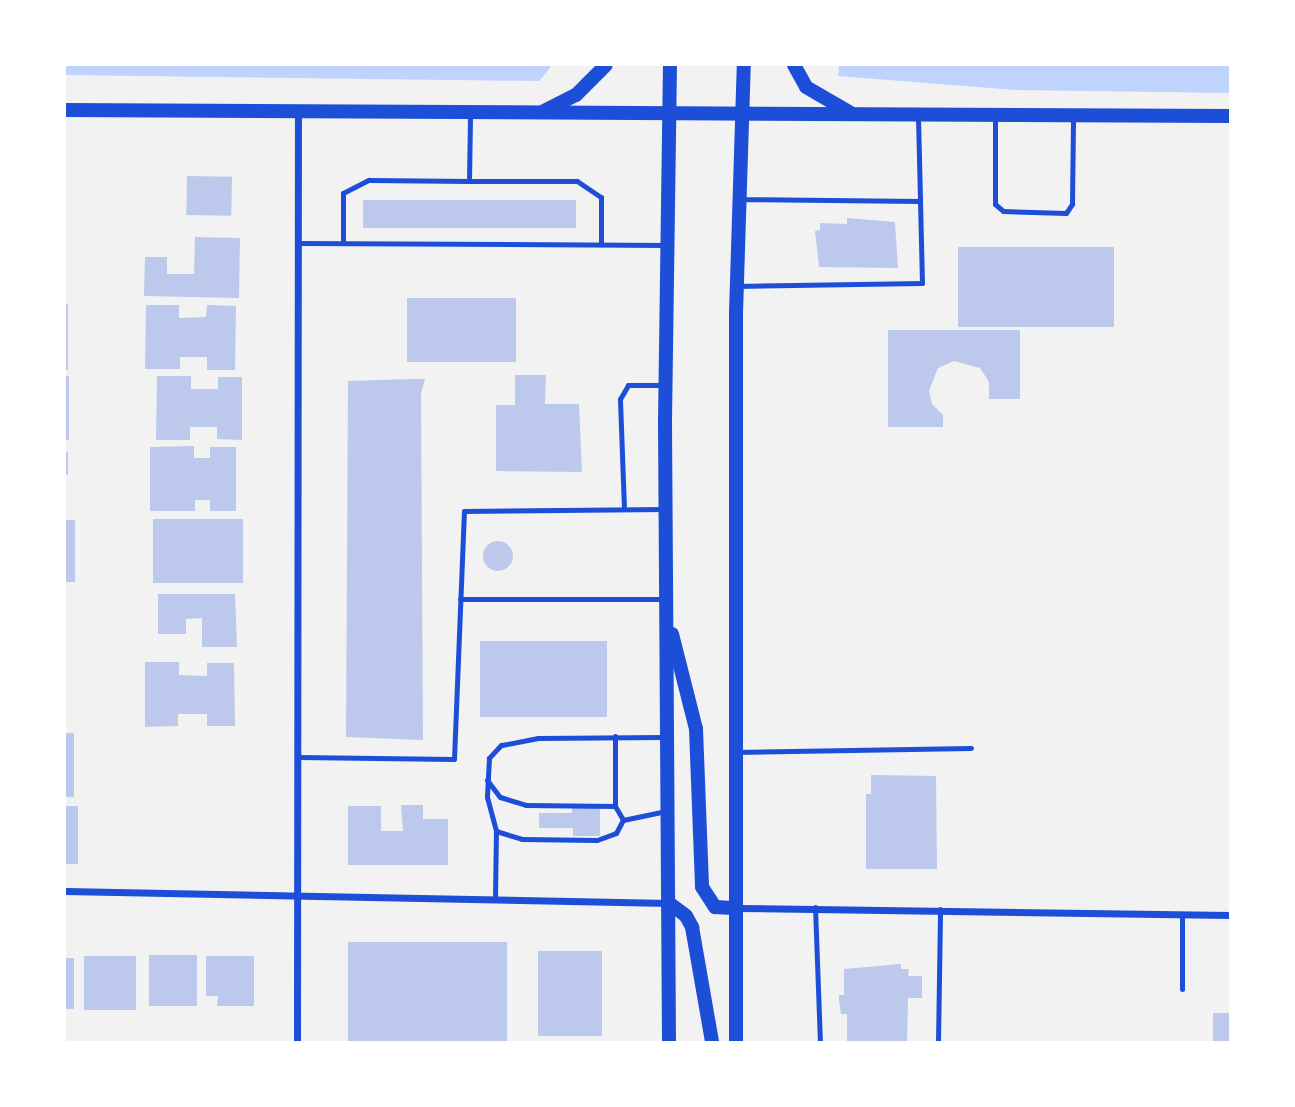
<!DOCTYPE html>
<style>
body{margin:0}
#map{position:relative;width:1295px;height:1107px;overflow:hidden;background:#f2f2f2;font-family:"Open Sans",sans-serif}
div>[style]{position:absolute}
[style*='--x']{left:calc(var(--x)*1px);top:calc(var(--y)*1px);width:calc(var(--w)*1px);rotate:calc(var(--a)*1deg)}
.water>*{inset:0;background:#bfd3fe}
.building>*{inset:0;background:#bdc9ec;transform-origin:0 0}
.round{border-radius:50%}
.service>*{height:5px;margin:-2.5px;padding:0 2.5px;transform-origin:2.5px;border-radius:2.5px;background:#1d4ed8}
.minor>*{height:7px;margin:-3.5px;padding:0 3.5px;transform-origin:3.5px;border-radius:3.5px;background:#1d4ed8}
.secondary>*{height:14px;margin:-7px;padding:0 7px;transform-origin:7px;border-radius:7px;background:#1d4ed8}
span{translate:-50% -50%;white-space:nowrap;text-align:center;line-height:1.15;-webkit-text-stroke:7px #fff;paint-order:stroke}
.frame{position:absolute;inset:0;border:66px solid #fff;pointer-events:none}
</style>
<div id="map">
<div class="water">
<i style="clip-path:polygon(65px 65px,550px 65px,550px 68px,539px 81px,65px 75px)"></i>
<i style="clip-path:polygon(839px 65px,1230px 65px,1230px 93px,1016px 90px,838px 76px)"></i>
</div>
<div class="building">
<i style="left:187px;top:176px;width:45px;height:39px;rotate:1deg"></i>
<i style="left:363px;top:200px;width:213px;height:28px"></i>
<i style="clip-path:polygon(847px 218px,895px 222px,898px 268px,819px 267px,815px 231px,820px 230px,820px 223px,847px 224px)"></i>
<i style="clip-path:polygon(195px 237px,240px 238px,239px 298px,144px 296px,145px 257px,167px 257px,167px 274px,194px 274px)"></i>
<i style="left:958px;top:247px;width:156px;height:80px"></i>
<i style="left:407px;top:298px;width:109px;height:64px"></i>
<i style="left:65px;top:304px;width:3px;height:66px"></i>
<i style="clip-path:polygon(146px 305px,179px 305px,179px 318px,206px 317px,207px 305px,236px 306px,235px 370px,207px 370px,207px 357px,180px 357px,180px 369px,145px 369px)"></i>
<i style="clip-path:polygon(888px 330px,1020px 330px,1020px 399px,989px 399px,989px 382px,980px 368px,954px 361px,938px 368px,929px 391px,932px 404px,943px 415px,943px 427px,888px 427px)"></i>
<i style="clip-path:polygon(515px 375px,546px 375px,545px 404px,579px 404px,582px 472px,496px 471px,496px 405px,515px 405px)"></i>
<i style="left:65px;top:376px;width:4px;height:64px"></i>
<i style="clip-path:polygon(157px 376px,191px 376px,191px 389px,218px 389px,218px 377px,242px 377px,242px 440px,217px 439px,217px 427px,190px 427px,190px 440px,156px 440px)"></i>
<i style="clip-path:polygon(413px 379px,425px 379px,421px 393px,423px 740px,346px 737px,348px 381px)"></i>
<i style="clip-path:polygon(194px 446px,194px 458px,210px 458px,210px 447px,236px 447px,236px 511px,210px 511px,210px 500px,195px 500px,195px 511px,150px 511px,150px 447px)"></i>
<i style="left:65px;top:452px;width:3px;height:23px"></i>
<i style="left:153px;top:519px;width:90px;height:64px"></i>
<i style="left:65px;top:520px;width:10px;height:62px"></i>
<i class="round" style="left:483px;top:541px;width:30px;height:30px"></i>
<i style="clip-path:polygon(158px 594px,235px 594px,237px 647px,202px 647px,202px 618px,186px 619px,186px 634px,158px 634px)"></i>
<i style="left:480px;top:641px;width:127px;height:76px"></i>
<i style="clip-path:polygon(145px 662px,179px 662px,179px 675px,207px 676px,207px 663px,234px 663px,235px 726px,207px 726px,207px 714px,178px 714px,178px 726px,145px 727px)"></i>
<i style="left:65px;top:733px;width:9px;height:64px"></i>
<i style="clip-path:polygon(871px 775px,936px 776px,937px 869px,866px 869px,866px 794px,871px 794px)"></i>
<i style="clip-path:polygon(401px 805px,423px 805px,423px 819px,448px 819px,448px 865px,348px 865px,348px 806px,381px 806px,381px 831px,403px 831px)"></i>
<i style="left:65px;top:806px;width:13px;height:58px"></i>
<i style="clip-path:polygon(572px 807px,600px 807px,600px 836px,573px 836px,573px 828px,539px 828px,539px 813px,572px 813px)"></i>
<i style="left:348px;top:942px;width:159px;height:100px"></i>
<i style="left:538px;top:951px;width:64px;height:85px"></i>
<i style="left:149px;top:955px;width:48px;height:51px"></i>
<i style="left:84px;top:956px;width:52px;height:54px"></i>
<i style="clip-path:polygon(206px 956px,254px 956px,254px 1006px,217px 1006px,218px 996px,206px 996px)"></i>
<i style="left:65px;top:958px;width:9px;height:51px"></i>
<i style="clip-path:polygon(901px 964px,901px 969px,909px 969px,908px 976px,922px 976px,922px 998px,908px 998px,907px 1041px,847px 1041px,847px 1014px,841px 1014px,839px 1001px,839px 995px,844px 995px,844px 969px)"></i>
<i style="left:1213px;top:1013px;width:17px;height:29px"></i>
</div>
<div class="service">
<i style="--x:995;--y:115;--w:89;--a:90"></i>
<i style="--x:995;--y:204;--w:11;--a:41"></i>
<i style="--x:1003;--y:211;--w:63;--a:1.8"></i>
<i style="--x:1066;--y:213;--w:11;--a:-56"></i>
<i style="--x:1072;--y:204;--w:86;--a:-89.3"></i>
<i style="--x:918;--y:117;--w:84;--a:88.6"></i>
<i style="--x:469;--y:181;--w:67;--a:-89.1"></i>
<i style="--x:298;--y:243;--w:368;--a:0.3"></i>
<i style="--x:343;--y:243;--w:50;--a:-90"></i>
<i style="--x:343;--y:193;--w:29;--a:-27"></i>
<i style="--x:369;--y:180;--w:100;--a:0.6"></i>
<i style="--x:469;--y:181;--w:108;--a:0"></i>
<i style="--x:577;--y:181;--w:29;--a:34"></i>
<i style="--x:601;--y:197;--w:47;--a:90"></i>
<i style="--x:737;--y:286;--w:185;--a:-0.9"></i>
<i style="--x:922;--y:283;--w:82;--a:-91.4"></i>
<i style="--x:920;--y:201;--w:178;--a:-179.4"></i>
<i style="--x:624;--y:509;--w:110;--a:-92.1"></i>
<i style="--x:620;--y:399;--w:16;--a:-60"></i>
<i style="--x:628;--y:385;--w:37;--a:0"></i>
<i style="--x:460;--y:599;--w:203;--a:0"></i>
<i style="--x:615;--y:736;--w:70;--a:90"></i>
<i style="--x:664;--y:737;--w:126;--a:179.5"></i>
<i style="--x:538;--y:738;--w:38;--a:169"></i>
<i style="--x:501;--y:745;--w:18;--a:133"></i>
<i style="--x:489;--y:758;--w:39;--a:93"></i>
<i style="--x:487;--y:797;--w:35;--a:75"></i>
<i style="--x:496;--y:831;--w:27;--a:17"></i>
<i style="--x:522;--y:839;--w:75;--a:0.8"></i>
<i style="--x:597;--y:840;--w:20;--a:-20"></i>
<i style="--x:616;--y:833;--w:15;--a:-62"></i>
<i style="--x:623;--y:820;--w:44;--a:-11.8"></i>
<i style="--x:737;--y:752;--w:234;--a:-1"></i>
<i style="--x:298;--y:757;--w:156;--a:0.7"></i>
<i style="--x:454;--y:759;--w:248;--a:-87.7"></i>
<i style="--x:464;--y:511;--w:201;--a:-0.6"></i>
<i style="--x:487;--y:780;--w:21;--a:53"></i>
<i style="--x:500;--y:797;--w:27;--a:17"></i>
<i style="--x:526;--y:805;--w:89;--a:0.6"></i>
<i style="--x:615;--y:806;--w:16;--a:60"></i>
<i style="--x:495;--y:899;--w:68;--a:-89.2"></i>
<i style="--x:815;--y:907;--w:135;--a:87.9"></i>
<i style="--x:1182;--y:989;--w:75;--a:-90"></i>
<i style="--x:938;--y:1042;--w:133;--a:-89.1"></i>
</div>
<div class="minor">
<i style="--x:65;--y:891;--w:604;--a:1.14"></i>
<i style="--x:737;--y:908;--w:493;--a:0.8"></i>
<i style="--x:297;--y:1042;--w:929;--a:-89.94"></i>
</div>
<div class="secondary">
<i style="--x:794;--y:65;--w:25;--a:61"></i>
<i style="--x:806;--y:87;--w:50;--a:30.2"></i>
<i style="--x:65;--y:110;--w:1165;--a:0.3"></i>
<i style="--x:544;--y:111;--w:36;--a:-27"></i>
<i style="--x:576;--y:95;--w:42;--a:-45"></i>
<i style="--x:672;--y:634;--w:98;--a:75.8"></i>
<i style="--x:696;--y:729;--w:158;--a:87.8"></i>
<i style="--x:702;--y:887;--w:24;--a:57"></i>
<i style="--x:715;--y:907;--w:22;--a:3"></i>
<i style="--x:669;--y:903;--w:21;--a:37"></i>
<i style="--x:686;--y:916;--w:13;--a:61"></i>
<i style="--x:692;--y:927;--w:117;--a:80.1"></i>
<i style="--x:669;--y:1042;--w:621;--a:-90.37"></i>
<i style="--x:665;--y:421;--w:356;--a:-89.2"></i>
<i style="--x:736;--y:1042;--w:729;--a:-90"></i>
<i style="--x:736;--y:313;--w:248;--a:-88.2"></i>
</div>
<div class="frame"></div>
</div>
